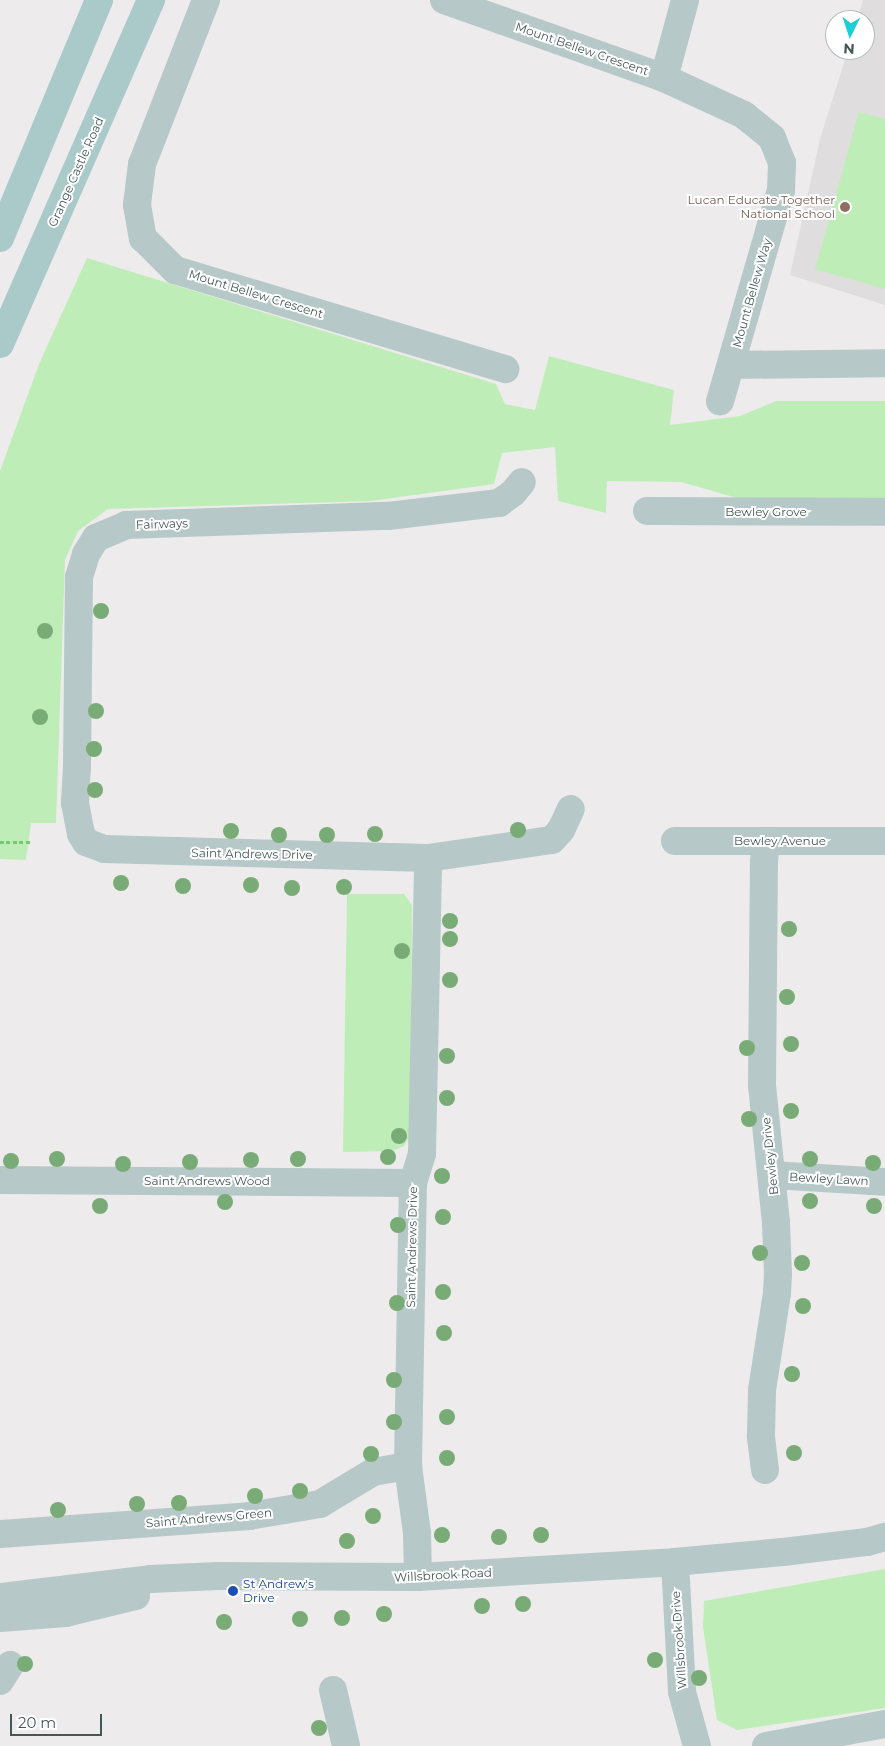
<!DOCTYPE html>
<style>
body{margin:0}
#map{position:relative;width:885px;height:1746px;overflow:hidden;background:#eeebed;font-family:Montserrat,sans-serif}
div>[style]{position:absolute}
[style*='--x']{left:calc(var(--x)*1px);top:calc(var(--y)*1px);width:calc(var(--w)*1px);rotate:calc(var(--a)*1deg)}
.education>*{inset:0;background:#dfddde}
.green>*{inset:0;background:#bfedb8}
.path>*{height:3px;margin-top:-1.5px;transform-origin:0;background:repeating-linear-gradient(90deg,#72ca71 0 4px,transparent 0 6.5px)}
.minor>*{height:28px;margin:-14px;padding:0 14px;transform-origin:14px;border-radius:14px;background:#b6c8c7}
.major>*{height:28px;margin:-14px;padding:0 14px;transform-origin:14px;border-radius:14px;background:#aacaca}
.trees>*{width:16px;height:16px;margin:-8px;border-radius:50%;background:#79ab77}
.dots>*{width:14px;height:14px;translate:-50% -50%;box-sizing:border-box;border:2px solid #fff;border-radius:50%}
span{translate:-50% -50%;white-space:nowrap;text-align:center;line-height:1.15;-webkit-text-stroke:4px #fff;paint-order:stroke}
.street-label{font-size:12px;color:#445857}
.education-label{font-size:12px;color:#785e54}
.right{translate:-100% -50%;text-align:right}
.transit-label{font-size:12px;color:#164399}
.left{translate:0 -50%;text-align:left}
.north{position:absolute;left:825px;top:10px;width:50px;height:50px;box-sizing:border-box;background:#fff;border:1px solid #b4bcbc;border-radius:50%;rotate:184deg;font-size:14px;font-weight:700;line-height:20px;text-align:center;color:#445857}
.north::after{content:'';display:block;margin:auto;width:18px;height:22px;background:#1bced8;clip-path:polygon(50% 0,100% 100%,50% 72%,0 100%)}
.scale{position:absolute;left:10px;top:1714px;width:92px;height:22px;box-sizing:border-box;border:2px solid #445857;border-top:0;padding-left:6px;font-size:15px;line-height:18px;white-space:nowrap;color:#445857;-webkit-text-stroke:4px #fff;paint-order:stroke}
</style>
<div id="map">
<div class="education">
<i style="clip-path:polygon(863px 0,885px 0,885px 305px,790px 275px,820px 139px,848px 50px,865px 50px,865px 20px,857px 20px)"></i>
</div>
<div class="green">
<i style="clip-path:polygon(859px 112px,885px 119px,885px 289px,815px 269px)"></i>
<i style="clip-path:polygon(87px 258px,496px 384px,505px 404px,535px 410px,549px 356px,674px 390px,670px 425px,740px 416px,776px 401px,885px 401px,885px 504px,751px 502px,681px 482px,607px 481px,606px 513px,558px 501px,555px 447px,502px 453px,494px 484px,371px 501px,108px 509px,78px 531px,65px 560px,56px 823px,31px 823px,26px 860px,0 859px,0 471px,39px 364px)"></i>
<i style="clip-path:polygon(347px 894px,404px 894px,412px 905px,411px 1135px,404px 1146px,392px 1151px,343px 1152px)"></i>
<i style="clip-path:polygon(885px 1569px,885px 1708px,737px 1730px,717px 1720px,703px 1627px,704px 1601px)"></i>
</div>
<div class="path">
<i style="--x:0;--y:842;--w:32;--a:0"></i>
</div>
<div class="minor">
<i style="--x:206;--y:0;--w:176;--a:111.3"></i>
<i style="--x:142;--y:164;--w:41;--a:97"></i>
<i style="--x:137;--y:205;--w:34;--a:80"></i>
<i style="--x:143;--y:238;--w:45;--a:45"></i>
<i style="--x:175;--y:270;--w:345;--a:16.7"></i>
<i style="--x:444;--y:0;--w:233;--a:19.5"></i>
<i style="--x:664;--y:78;--w:88;--a:24.8"></i>
<i style="--x:744;--y:115;--w:36;--a:39"></i>
<i style="--x:772;--y:138;--w:27;--a:68"></i>
<i style="--x:782;--y:163;--w:27;--a:92"></i>
<i style="--x:781;--y:190;--w:220;--a:106.1"></i>
<i style="--x:664;--y:78;--w:81;--a:-74.9"></i>
<i style="--x:732;--y:365;--w:153;--a:-0.7"></i>
<i style="--x:647;--y:511;--w:238;--a:0.2"></i>
<i style="--x:675;--y:841;--w:210;--a:0"></i>
<i style="--x:428;--y:858;--w:125;--a:-8.3"></i>
<i style="--x:552;--y:840;--w:13;--a:-48"></i>
<i style="--x:561;--y:830;--w:23;--a:-65"></i>
<i style="--x:772;--y:1175;--w:113;--a:3.5"></i>
<i style="--x:0;--y:1180;--w:413;--a:0.4"></i>
<i style="--x:765;--y:1470;--w:35;--a:-97"></i>
<i style="--x:761;--y:1435;--w:45;--a:-88.7"></i>
<i style="--x:762;--y:1390;--w:98;--a:-81.2"></i>
<i style="--x:777;--y:1293;--w:18;--a:-87"></i>
<i style="--x:778;--y:1275;--w:52;--a:-92.2"></i>
<i style="--x:776;--y:1223;--w:139;--a:-95.8"></i>
<i style="--x:762;--y:1085;--w:223;--a:-89.5"></i>
<i style="--x:764;--y:862;--w:21;--a:-85"></i>
<i style="--x:0;--y:1534;--w:250;--a:-4.1"></i>
<i style="--x:249;--y:1516;--w:72;--a:-9.6"></i>
<i style="--x:320;--y:1504;--w:62;--a:-31.1"></i>
<i style="--x:373;--y:1472;--w:36;--a:-10"></i>
<i style="--x:675;--y:1562;--w:130;--a:86.9"></i>
<i style="--x:682;--y:1692;--w:56;--a:74.5"></i>
<i style="--x:418;--y:1577;--w:44;--a:-91.3"></i>
<i style="--x:417;--y:1533;--w:68;--a:-97.7"></i>
<i style="--x:408;--y:1466;--w:283;--a:-89"></i>
<i style="--x:413;--y:1183;--w:30;--a:-73"></i>
<i style="--x:422;--y:1154;--w:296;--a:-88.8"></i>
<i style="--x:428;--y:858;--w:324;--a:-178.4"></i>
<i style="--x:104;--y:849;--w:19;--a:-159"></i>
<i style="--x:86;--y:842;--w:9;--a:-122"></i>
<i style="--x:81;--y:834;--w:32;--a:-101"></i>
<i style="--x:75;--y:803;--w:37;--a:-87"></i>
<i style="--x:77;--y:766;--w:189;--a:-89.4"></i>
<i style="--x:79;--y:577;--w:24;--a:-73"></i>
<i style="--x:86;--y:554;--w:19;--a:-58"></i>
<i style="--x:96;--y:538;--w:33;--a:-23"></i>
<i style="--x:126;--y:525;--w:262;--a:-2"></i>
<i style="--x:388;--y:516;--w:112;--a:-6.7"></i>
<i style="--x:499;--y:503;--w:17;--a:-36"></i>
<i style="--x:513;--y:493;--w:14;--a:-51"></i>
<i style="--x:0;--y:1597;--w:151;--a:-6.8"></i>
<i style="--x:150;--y:1579;--w:68;--a:-2.5"></i>
<i style="--x:218;--y:1576;--w:200;--a:0.3"></i>
<i style="--x:418;--y:1577;--w:257;--a:-3.3"></i>
<i style="--x:675;--y:1562;--w:108;--a:-5.3"></i>
<i style="--x:783;--y:1552;--w:85;--a:-6.8"></i>
<i style="--x:867;--y:1542;--w:19;--a:-16"></i>
<i style="--x:0;--y:1618;--w:66;--a:-4.3"></i>
<i style="--x:66;--y:1613;--w:72;--a:-13.7"></i>
<i style="--x:0;--y:1681;--w:19;--a:-58"></i>
<i style="--x:333;--y:1690;--w:57;--a:76.9"></i>
<i style="--x:766;--y:1746;--w:121;--a:-10.5"></i>
</div>
<div class="major">
<i style="--x:0;--y:238;--w:258;--a:-67.4"></i>
<i style="--x:0;--y:344;--w:376;--a:-66.3"></i>
</div>
<div class="trees">
<i style="left:101px;top:611px"></i>
<i style="left:45px;top:631px"></i>
<i style="left:96px;top:711px"></i>
<i style="left:40px;top:717px"></i>
<i style="left:94px;top:749px"></i>
<i style="left:95px;top:790px"></i>
<i style="left:518px;top:830px"></i>
<i style="left:231px;top:831px"></i>
<i style="left:375px;top:834px"></i>
<i style="left:279px;top:835px"></i>
<i style="left:327px;top:835px"></i>
<i style="left:121px;top:883px"></i>
<i style="left:251px;top:885px"></i>
<i style="left:183px;top:886px"></i>
<i style="left:344px;top:887px"></i>
<i style="left:292px;top:888px"></i>
<i style="left:450px;top:921px"></i>
<i style="left:789px;top:929px"></i>
<i style="left:450px;top:939px"></i>
<i style="left:402px;top:951px"></i>
<i style="left:450px;top:980px"></i>
<i style="left:787px;top:997px"></i>
<i style="left:791px;top:1044px"></i>
<i style="left:747px;top:1048px"></i>
<i style="left:447px;top:1056px"></i>
<i style="left:447px;top:1098px"></i>
<i style="left:791px;top:1111px"></i>
<i style="left:749px;top:1119px"></i>
<i style="left:399px;top:1136px"></i>
<i style="left:388px;top:1157px"></i>
<i style="left:57px;top:1159px"></i>
<i style="left:298px;top:1159px"></i>
<i style="left:810px;top:1159px"></i>
<i style="left:251px;top:1160px"></i>
<i style="left:11px;top:1161px"></i>
<i style="left:190px;top:1162px"></i>
<i style="left:873px;top:1163px"></i>
<i style="left:123px;top:1164px"></i>
<i style="left:442px;top:1176px"></i>
<i style="left:810px;top:1201px"></i>
<i style="left:225px;top:1202px"></i>
<i style="left:100px;top:1206px"></i>
<i style="left:874px;top:1206px"></i>
<i style="left:443px;top:1217px"></i>
<i style="left:398px;top:1225px"></i>
<i style="left:760px;top:1253px"></i>
<i style="left:802px;top:1263px"></i>
<i style="left:443px;top:1292px"></i>
<i style="left:397px;top:1303px"></i>
<i style="left:803px;top:1306px"></i>
<i style="left:444px;top:1333px"></i>
<i style="left:792px;top:1374px"></i>
<i style="left:394px;top:1380px"></i>
<i style="left:447px;top:1417px"></i>
<i style="left:394px;top:1422px"></i>
<i style="left:794px;top:1453px"></i>
<i style="left:371px;top:1454px"></i>
<i style="left:447px;top:1458px"></i>
<i style="left:300px;top:1491px"></i>
<i style="left:255px;top:1496px"></i>
<i style="left:179px;top:1503px"></i>
<i style="left:137px;top:1504px"></i>
<i style="left:58px;top:1510px"></i>
<i style="left:373px;top:1516px"></i>
<i style="left:442px;top:1535px"></i>
<i style="left:541px;top:1535px"></i>
<i style="left:499px;top:1537px"></i>
<i style="left:347px;top:1541px"></i>
<i style="left:523px;top:1604px"></i>
<i style="left:482px;top:1606px"></i>
<i style="left:384px;top:1614px"></i>
<i style="left:342px;top:1618px"></i>
<i style="left:300px;top:1619px"></i>
<i style="left:224px;top:1622px"></i>
<i style="left:655px;top:1660px"></i>
<i style="left:25px;top:1664px"></i>
<i style="left:699px;top:1678px"></i>
<i style="left:319px;top:1728px"></i>
</div>
<div class="dots">
<i style="left:845px;top:207px;background:#8d6e63"></i>
<i style="left:233px;top:1591px;background:#1a4fb4"></i>
</div>
<div class="street-label">
<span style="left:582px;top:49px;rotate:19deg">Mount Bellew Crescent</span>
<span style="left:76px;top:172px;rotate:-66deg">Grange Castle Road</span>
<span style="left:752px;top:293px;rotate:-74deg">Mount Bellew Way</span>
<span style="left:256px;top:294px;rotate:17deg">Mount Bellew Crescent</span>
<span style="left:766px;top:512px">Bewley Grove</span>
<span style="left:162px;top:524px;rotate:-2deg">Fairways</span>
<span style="left:780px;top:841px">Bewley Avenue</span>
<span style="left:252px;top:854px;rotate:1deg">Saint Andrews Drive</span>
<span style="left:770px;top:1156px;rotate:-96deg">Bewley Drive</span>
<span style="left:829px;top:1179px;rotate:3deg">Bewley Lawn</span>
<span style="left:207px;top:1181px">Saint Andrews Wood</span>
<span style="left:412px;top:1247px;rotate:-89deg">Saint Andrews Drive</span>
<span style="left:209px;top:1518px;rotate:-5deg">Saint Andrews Green</span>
<span style="left:443px;top:1575px;rotate:-3deg">Willsbrook Road</span>
<span style="left:679px;top:1640px;rotate:-94deg">Willsbrook Drive</span>
</div>
<div class="education-label">
<span class="right" style="left:835px;top:207px">Lucan Educate Together<br>National School</span>
</div>
<div class="transit-label">
<span class="left" style="left:243px;top:1591px">St Andrew's<br>Drive</span>
</div>
<div class="north">N</div>
<div class="scale">20 m</div>
</div>
